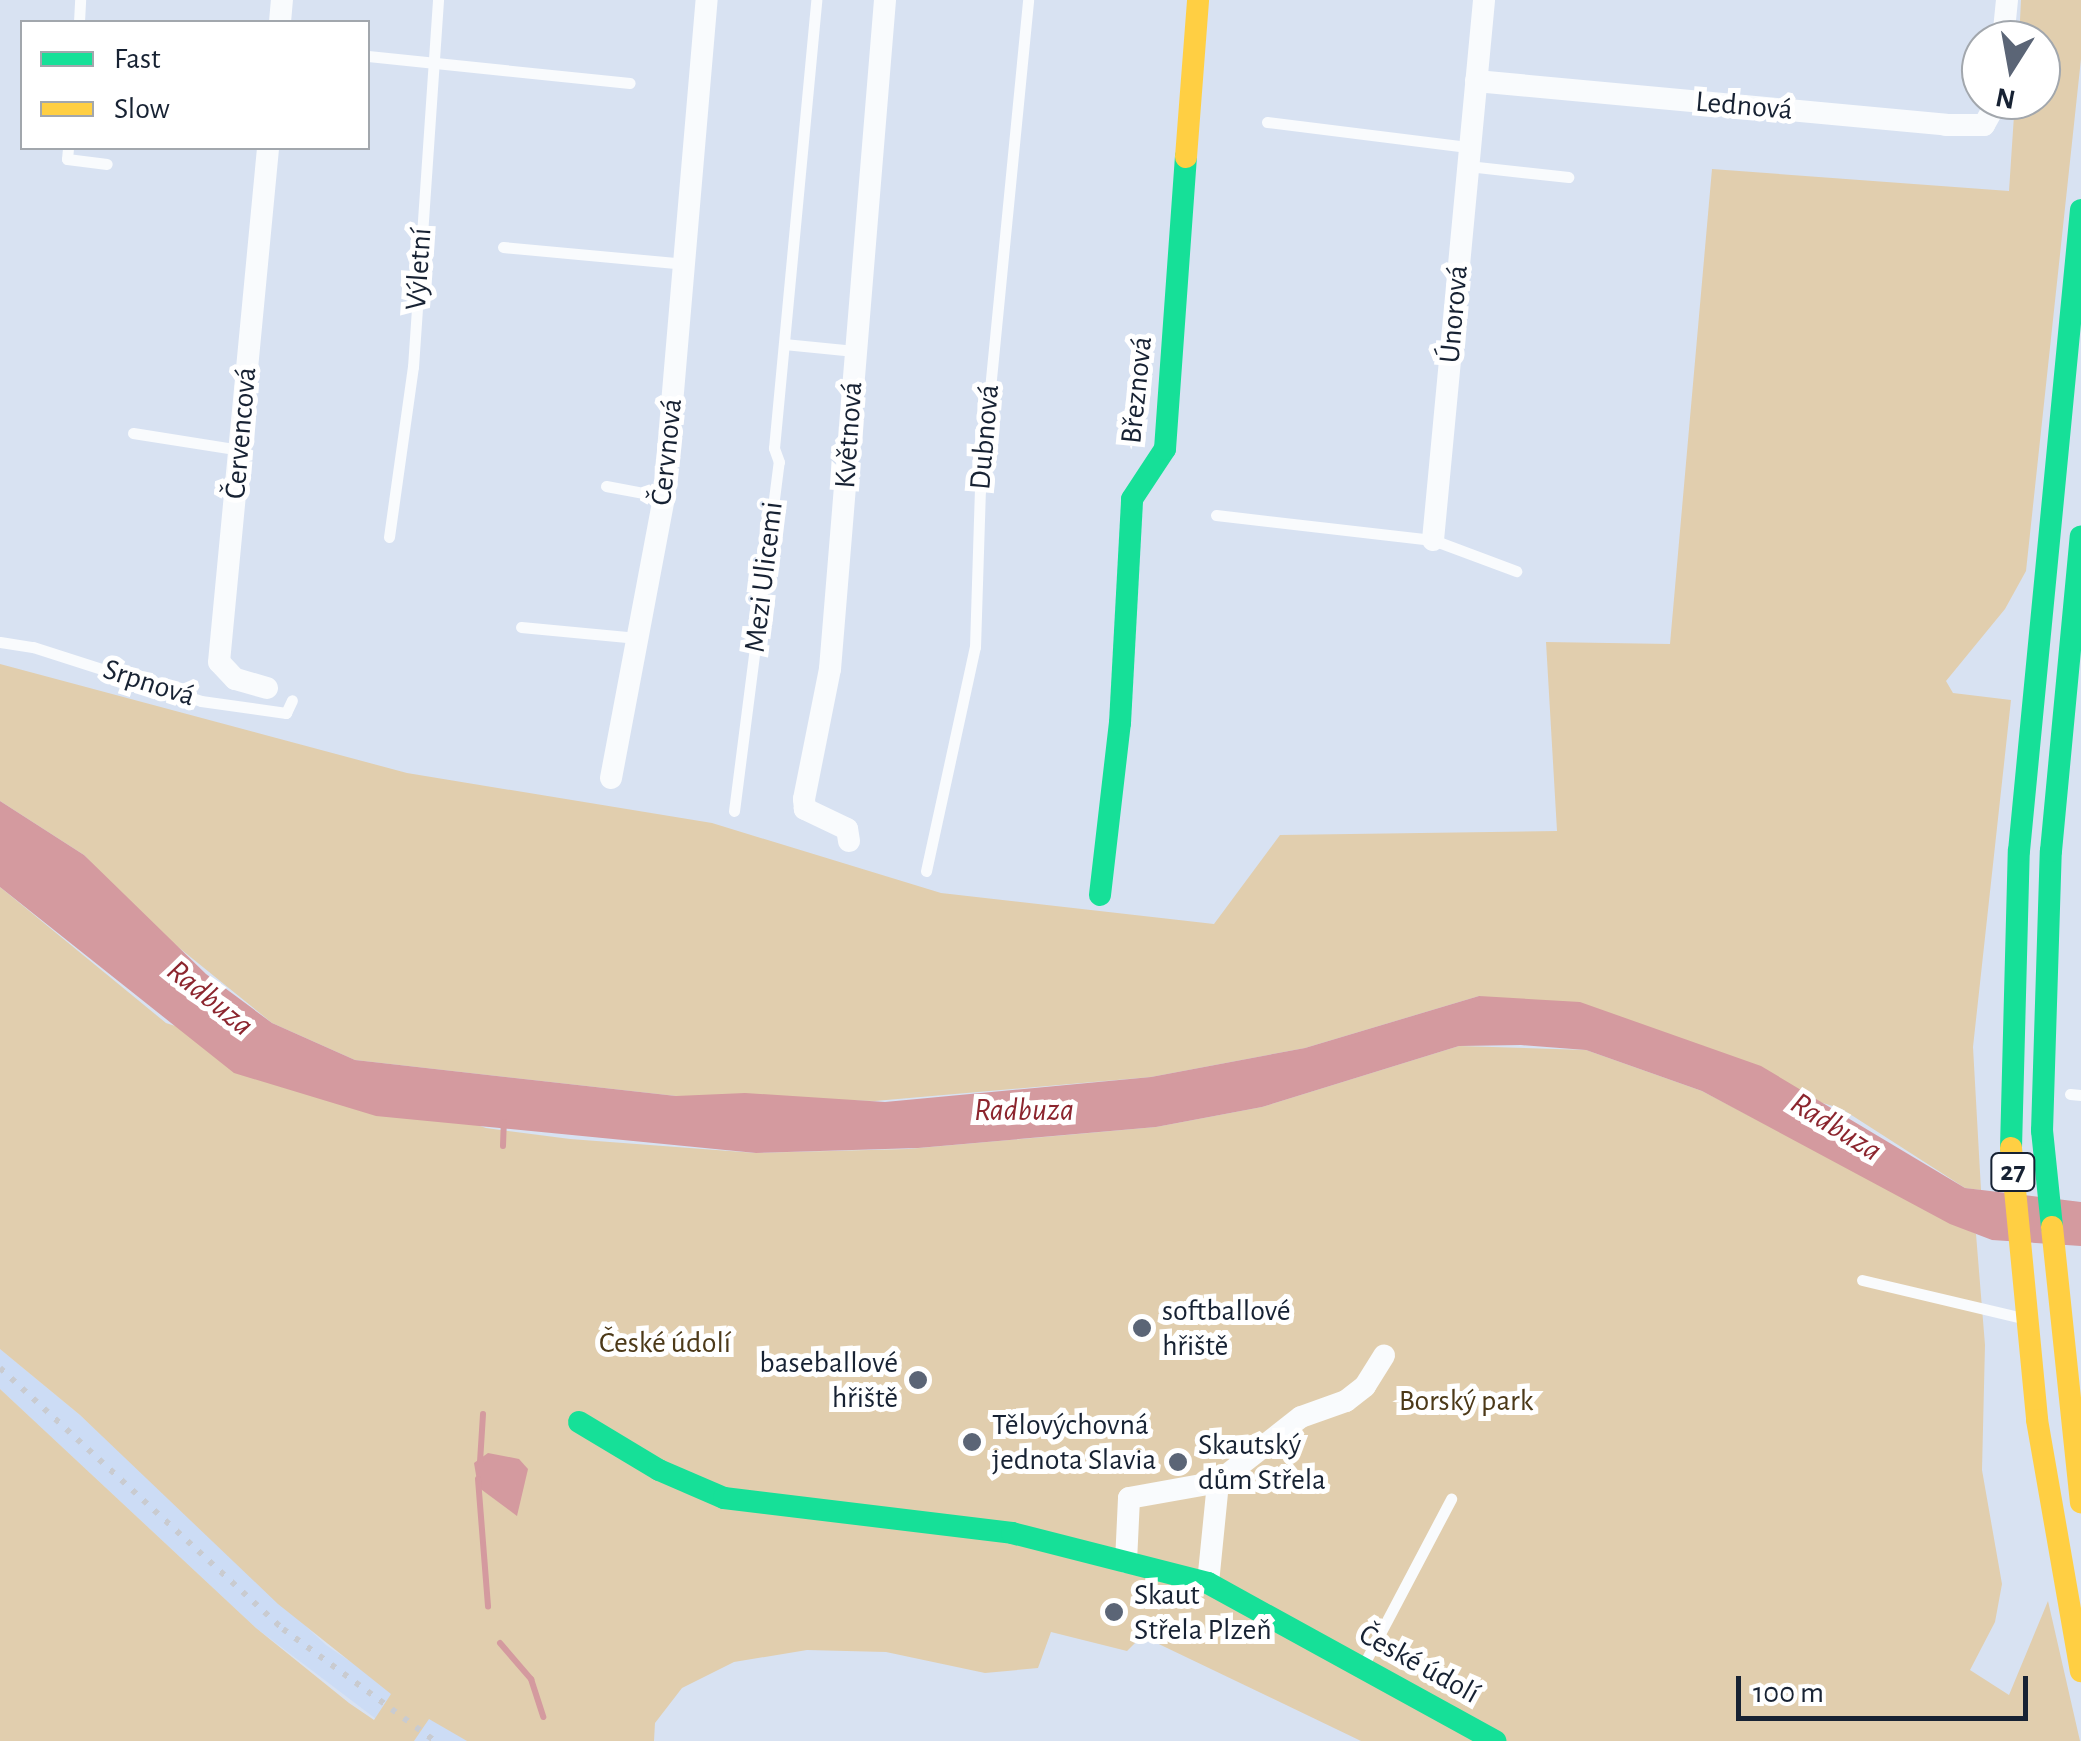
<!DOCTYPE html>
<meta charset="utf-8">
<style>
body{margin:0}
#map{position:relative;width:2081px;height:1741px;overflow:hidden;background:#d8e2f2;font-family:"Alegreya Sans",sans-serif}
div>[style]{position:absolute}
[style*='--x']{left:calc(var(--x)*1px);top:calc(var(--y)*1px);width:calc(var(--w)*1px);rotate:calc(var(--a)*1deg)}
.built>*{inset:0;background:#ccdcf5}
.green>*{inset:0;background:#e1ceae}
.water>*{inset:0;background:#d49a9f}
.stream>*{height:6px;margin:-3px;padding:0 3px;transform-origin:3px;border-radius:3px;background:#d49a9f}
.lane>*{height:11px;margin:-5.5px;padding:0 5.5px;transform-origin:5.5px;border-radius:5.5px;background:#f9fbfd}
.street>*{height:22px;margin:-11px;padding:0 11px;transform-origin:11px;border-radius:11px;background:#f9fbfd}
.fast>*{height:22px;margin:-11px;padding:0 11px;transform-origin:11px;border-radius:11px;background:#16e098}
.slow>*{height:22px;margin:-11px;padding:0 11px;transform-origin:11px;border-radius:11px;background:#ffcf43}
.rail>*{height:6px;margin-top:-3px;transform-origin:0;background:repeating-linear-gradient(90deg,#c9cbd0 0 5px,transparent 0 15px)}
.dots>*{width:28px;height:28px;translate:-50% -50%;box-sizing:border-box;border:5px solid #fff;border-radius:50%}
span{translate:-50% -50%;white-space:nowrap;text-align:center;line-height:1.15;-webkit-text-stroke:10px #fff;paint-order:stroke}
.shield-label span{padding:2px 8px;background:#fff;border:2px solid;border-radius:8px;-webkit-text-stroke-width:0}
.shield-label{font-size:28px;color:#172233;font-weight:700}
.street-label{font-size:30px;color:#172233}
.poi-label{font-size:30px;color:#172233}
.left{translate:0 -50%;text-align:left}
.right{translate:-100% -50%;text-align:right}
.park-label{font-size:30px;color:#4c3918}
.water-label{font-size:32px;color:#8c252e;font-style:italic}
.legend{position:absolute;left:20px;top:20px;width:350px;height:130px;box-sizing:border-box;background:#fff;border:2px solid #a2a7ad;margin:0;padding:12px 18px;list-style:none;font-size:30px;color:#172233}
.legend li{display:flex;align-items:center;gap:20px;height:50px}
.legend b{width:50px;border:2px solid #a2a7ad}
.north{position:absolute;left:1961px;top:20px;width:100px;height:100px;box-sizing:border-box;background:#fff;border:2px solid #a2a7ad;border-radius:50%;rotate:191deg;font-size:28px;font-weight:700;line-height:40px;text-align:center;color:#172233}
.north::after{content:'';display:block;margin:auto;width:35px;height:45px;background:#5b6576;clip-path:polygon(50% 0,100% 100%,50% 72%,0 100%)}
.scale{position:absolute;left:1736px;top:1676px;width:292px;height:45px;box-sizing:border-box;border:5px solid #172233;border-top:0;padding-left:12px;font-size:30px;line-height:35px;white-space:nowrap;color:#172233;-webkit-text-stroke:8px #fff;paint-order:stroke}
</style>
<div id="map">
<div class="built">
<i style="clip-path:polygon(0 1349px,80px 1415px,326px 1645px,467px 1741px,405px 1741px,256px 1628px,0 1389px)"></i>
</div>
<div class="green">
<i style="clip-path:polygon(2021px 0,2081px 0,2081px 59px,2026px 571px,2005px 609px,1946px 681px,1953px 693px,2011px 700px,1973px 1047px,1981px 1190px,1965px 1188px,1842px 1109px,1479px 996px,1305px 1048px,1151px 1077px,875px 1101px,676px 1096px,355px 1060px,272px 1023px,146px 921px,84px 855px,0 801px,0 664px,407px 773px,712px 823px,941px 893px,1214px 924px,1280px 835px,1557px 831px,1546px 642px,1670px 644px,1712px 169px,2009px 191px,2015px 100px,2041px 100px,2041px 40px,2019px 40px)"></i>
<i style="clip-path:polygon(0 887px,166px 1023px,486px 1128px,570px 1139px,756px 1153px,908px 1149px,1156px 1127px,1262px 1107px,1459px 1046px,1586px 1050px,1702px 1091px,1976px 1234px,1985px 1345px,1982px 1470px,2002px 1584px,1995px 1622px,1970px 1670px,2009px 1695px,2048px 1601px,2080px 1741px,1361px 1741px,1142px 1636px,1127px 1651px,1051px 1632px,1038px 1668px,985px 1673px,886px 1652px,807px 1650px,734px 1662px,682px 1688px,655px 1723px,654px 1741px,467px 1741px,429px 1719px,414px 1741px,0 1741px,0 1389px,256px 1628px,349px 1703px,374px 1720px,391px 1694px,278px 1604px,80px 1415px,0 1349px)"></i>
</div>
<div class="water">
<i style="clip-path:polygon(0 801px,84px 855px,206px 974px,272px 1023px,355px 1060px,676px 1096px,745px 1093px,885px 1102px,1151px 1077px,1305px 1048px,1479px 996px,1580px 1002px,1761px 1066px,1965px 1188px,2081px 1202px,2081px 1246px,1992px 1240px,1950px 1224px,1702px 1091px,1586px 1050px,1521px 1045px,1459px 1046px,1262px 1107px,1156px 1127px,918px 1148px,756px 1153px,376px 1116px,234px 1073px,0 887px)"></i>
<i style="clip-path:polygon(488px 1453px,519px 1459px,528px 1469px,517px 1516px,478px 1487px,474px 1463px)"></i>
</div>
<div class="stream">
<i style="--x:503;--y:1146;--w:24;--a:-88"></i>
<i style="--x:480;--y:1462;--w:48;--a:-86.4"></i>
<i style="--x:478;--y:1479;--w:128;--a:85.5"></i>
<i style="--x:500;--y:1643;--w:48;--a:49.3"></i>
<i style="--x:531;--y:1679;--w:40;--a:72"></i>
</div>
<div class="lane">
<i style="--x:79;--y:22;--w:22;--a:-87"></i>
<i style="--x:368;--y:56;--w:263;--a:5.9"></i>
<i style="--x:1267;--y:122;--w:204;--a:7.1"></i>
<i style="--x:68;--y:148;--w:11;--a:95"></i>
<i style="--x:67;--y:159;--w:40;--a:7.1"></i>
<i style="--x:1468;--y:166;--w:101;--a:6.3"></i>
<i style="--x:503;--y:247;--w:184;--a:5.3"></i>
<i style="--x:784;--y:344;--w:71;--a:5.6"></i>
<i style="--x:133;--y:433;--w:108;--a:9"></i>
<i style="--x:606;--y:486;--w:59;--a:10.7"></i>
<i style="--x:1216;--y:515;--w:218;--a:6.6"></i>
<i style="--x:1433;--y:540;--w:89;--a:20.5"></i>
<i style="--x:389;--y:537;--w:172;--a:-82"></i>
<i style="--x:413;--y:367;--w:368;--a:-86.1"></i>
<i style="--x:521;--y:627;--w:117;--a:5.4"></i>
<i style="--x:0;--y:642;--w:33;--a:9"></i>
<i style="--x:33;--y:647;--w:176;--a:17.8"></i>
<i style="--x:201;--y:701;--w:86;--a:8"></i>
<i style="--x:286;--y:713;--w:14;--a:-65"></i>
<i style="--x:734;--y:811;--w:352;--a:-82.7"></i>
<i style="--x:779;--y:462;--w:15;--a:-110"></i>
<i style="--x:774;--y:448;--w:450;--a:-84.6"></i>
<i style="--x:926;--y:871;--w:229;--a:-77.7"></i>
<i style="--x:975;--y:647;--w:156;--a:-88.2"></i>
<i style="--x:980;--y:491;--w:493;--a:-84.4"></i>
<i style="--x:2070;--y:1094;--w:11;--a:5"></i>
<i style="--x:1862;--y:1280;--w:160;--a:13.3"></i>
<i style="--x:1364;--y:1664;--w:187;--a:-62.2"></i>
</div>
<div class="street">
<i style="--x:280;--y:22;--w:22;--a:-85"></i>
<i style="--x:2003;--y:40;--w:40;--a:-84.3"></i>
<i style="--x:1476;--y:81;--w:472;--a:5.3"></i>
<i style="--x:1946;--y:125;--w:38;--a:0"></i>
<i style="--x:1984;--y:125;--w:29;--a:-61"></i>
<i style="--x:1433;--y:540;--w:542;--a:-84.6"></i>
<i style="--x:267;--y:688;--w:33;--a:-164"></i>
<i style="--x:235;--y:679;--w:23;--a:-133"></i>
<i style="--x:219;--y:662;--w:516;--a:-84.55"></i>
<i style="--x:611;--y:778;--w:286;--a:-79.3"></i>
<i style="--x:664;--y:497;--w:499;--a:-85.1"></i>
<i style="--x:849;--y:841;--w:12;--a:-99"></i>
<i style="--x:847;--y:829;--w:47;--a:-154.5"></i>
<i style="--x:805;--y:809;--w:10;--a:-96"></i>
<i style="--x:804;--y:799;--w:133;--a:-78.7"></i>
<i style="--x:830;--y:669;--w:671;--a:-85.3"></i>
<i style="--x:1126;--y:1562;--w:64;--a:-87.3"></i>
<i style="--x:1129;--y:1498;--w:90;--a:-10.2"></i>
<i style="--x:1208;--y:1583;--w:101;--a:-84.3"></i>
<i style="--x:1218;--y:1482;--w:105;--a:-38.1"></i>
<i style="--x:1301;--y:1417;--w:48;--a:-19.6"></i>
<i style="--x:1346;--y:1401;--w:24;--a:-38"></i>
<i style="--x:1365;--y:1386;--w:36;--a:-58"></i>
</div>
<div class="fast">
<i style="--x:1100;--y:895;--w:173;--a:-83.4"></i>
<i style="--x:1120;--y:723;--w:224;--a:-86.9"></i>
<i style="--x:1132;--y:499;--w:60;--a:-56.6"></i>
<i style="--x:1165;--y:449;--w:293;--a:-85.9"></i>
<i style="--x:2011;--y:1148;--w:297;--a:-88.5"></i>
<i style="--x:2019;--y:851;--w:644;--a:-84.48"></i>
<i style="--x:2052;--y:1227;--w:97;--a:-95.9"></i>
<i style="--x:2042;--y:1131;--w:280;--a:-88.2"></i>
<i style="--x:2051;--y:851;--w:316;--a:-84.6"></i>
<i style="--x:579;--y:1422;--w:93;--a:31"></i>
<i style="--x:659;--y:1470;--w:71;--a:23.3"></i>
<i style="--x:724;--y:1498;--w:290;--a:6.9"></i>
<i style="--x:1012;--y:1533;--w:202;--a:14.3"></i>
<i style="--x:1208;--y:1583;--w:328;--a:28.8"></i>
</div>
<div class="slow">
<i style="--x:1186;--y:157;--w:157;--a:-85.6"></i>
<i style="--x:2011;--y:1148;--w:273;--a:84.5"></i>
<i style="--x:2037;--y:1420;--w:255;--a:80.1"></i>
<i style="--x:2052;--y:1227;--w:277;--a:84"></i>
</div>
<div class="rail">
<i style="--x:0;--y:1368;--w:385;--a:42.7"></i>
<i style="--x:283;--y:1629;--w:189;--a:36.4"></i>
</div>
<div class="dots">
<i style="left:1142px;top:1328px;background:#5b6576"></i>
<i style="left:918px;top:1380px;background:#5b6576"></i>
<i style="left:972px;top:1442px;background:#5b6576"></i>
<i style="left:1178px;top:1462px;background:#5b6576"></i>
<i style="left:1114px;top:1612px;background:#5b6576"></i>
</div>
<div class="shield-label">
<span style="left:2013px;top:1172px">27</span>
</div>
<div class="street-label">
<span style="left:1744px;top:106px;rotate:5deg">Lednová</span>
<span style="left:419px;top:269px;rotate:-86deg">Výletní</span>
<span style="left:1454px;top:314px;rotate:-85deg">Únorová</span>
<span style="left:1137px;top:390px;rotate:-84deg">Březnová</span>
<span style="left:241px;top:433px;rotate:-85deg">Červencová</span>
<span style="left:849px;top:435px;rotate:-86deg">Květnová</span>
<span style="left:985px;top:437px;rotate:-85deg">Dubnová</span>
<span style="left:667px;top:452px;rotate:-84deg">Červnová</span>
<span style="left:764px;top:577px;rotate:-83deg">Mezi Ulicemi</span>
<span style="left:149px;top:683px;rotate:18deg">Srpnová</span>
<span style="left:1419px;top:1664px;rotate:29deg">České údolí</span>
</div>
<div class="poi-label">
<span class="left" style="left:1162px;top:1328px">softballové<br>hřiště</span>
<span class="right" style="left:898px;top:1380px">baseballové<br>hřiště</span>
<span class="left" style="left:992px;top:1442px">Tělovýchovná<br>jednota Slavia</span>
<span class="left" style="left:1198px;top:1462px">Skautský<br>dům Střela</span>
<span class="left" style="left:1134px;top:1612px">Skaut<br>Střela Plzeň</span>
</div>
<div class="park-label">
<span style="left:665px;top:1343px">České údolí</span>
<span style="left:1466px;top:1401px">Borský park</span>
</div>
<div class="water-label">
<span style="left:210px;top:998px;rotate:39deg">Radbuza</span>
<span style="left:1024px;top:1110px">Radbuza</span>
<span style="left:1836px;top:1127px;rotate:32deg">Radbuza</span>
</div>
<ul class="legend">
<li><b style="height:12px;background:#16e098"></b>Fast</li>
<li><b style="height:12px;background:#ffcf43"></b>Slow</li>
</ul>
<div class="north">N</div>
<div class="scale">100 m</div>
</div>
